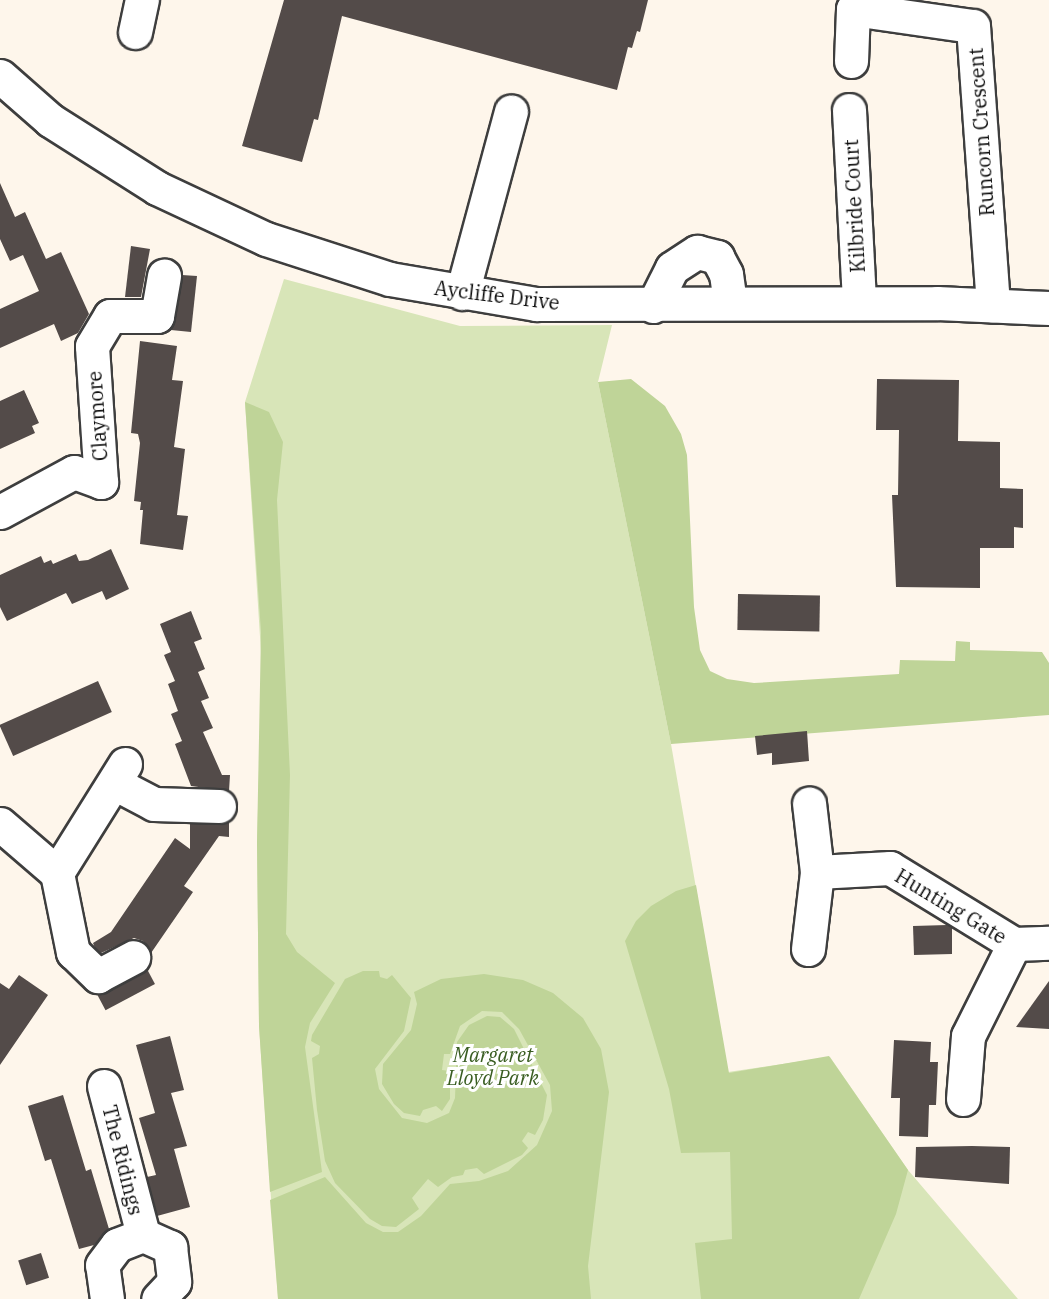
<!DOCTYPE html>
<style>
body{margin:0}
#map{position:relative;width:1049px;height:1299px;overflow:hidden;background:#fef6eb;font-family:"IBM Plex Serif",serif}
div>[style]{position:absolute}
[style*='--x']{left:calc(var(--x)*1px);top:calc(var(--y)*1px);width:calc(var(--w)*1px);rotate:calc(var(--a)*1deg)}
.green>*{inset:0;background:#d8e5b8}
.forest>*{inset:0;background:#bfd498}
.building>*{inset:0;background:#534b49;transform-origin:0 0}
.roads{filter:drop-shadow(2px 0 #3e3e3e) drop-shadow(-2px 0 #3e3e3e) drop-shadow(0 2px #3e3e3e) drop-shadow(0 -2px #3e3e3e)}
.minor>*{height:33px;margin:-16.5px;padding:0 16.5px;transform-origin:16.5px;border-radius:16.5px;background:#fff}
span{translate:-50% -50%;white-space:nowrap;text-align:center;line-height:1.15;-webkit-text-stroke:6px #fff;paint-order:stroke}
.street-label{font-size:20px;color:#0b0b0b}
.park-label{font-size:20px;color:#395d21;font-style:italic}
</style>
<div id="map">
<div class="green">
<i style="clip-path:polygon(284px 279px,460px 326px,612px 325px,598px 382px,671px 744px,728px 1072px,830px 1057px,908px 1170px,1018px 1299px,278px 1299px,259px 1026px,257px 843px,262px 668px,245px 402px)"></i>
</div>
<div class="forest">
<i style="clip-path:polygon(631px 379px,665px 406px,681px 434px,687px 455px,694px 607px,700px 650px,710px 671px,727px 679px,754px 683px,899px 674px,900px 660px,955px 661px,956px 641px,970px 642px,970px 650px,1042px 652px,1049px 663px,1049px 715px,671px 744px,598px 382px)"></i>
<i style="clip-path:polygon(245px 402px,269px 412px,283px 442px,277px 500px,290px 775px,286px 934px,297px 952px,335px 983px,310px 1023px,305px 1047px,322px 1172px,270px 1192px,259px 1026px,257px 843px,261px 632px)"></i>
<i style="clip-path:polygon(696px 885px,729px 1073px,829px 1056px,908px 1170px,896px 1214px,859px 1299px,701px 1299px,695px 1243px,732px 1239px,730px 1152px,681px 1153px,669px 1089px,625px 941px,636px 921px,651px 906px,676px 891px)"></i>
<i style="clip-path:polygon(363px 971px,379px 971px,380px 977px,387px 979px,392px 975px,411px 998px,404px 1031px,375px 1069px,379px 1089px,402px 1118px,427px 1123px,449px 1113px,455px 1098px,457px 1042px,469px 1025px,487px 1016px,500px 1017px,514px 1029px,547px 1095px,543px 1120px,535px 1135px,528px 1132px,522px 1141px,528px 1148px,522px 1155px,484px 1174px,477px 1168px,465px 1170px,463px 1175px,452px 1177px,438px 1187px,428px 1179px,412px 1198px,419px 1209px,396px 1227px,382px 1226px,370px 1219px,335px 1183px,325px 1161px,317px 1110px,312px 1058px,319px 1054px,320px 1046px,311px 1041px,312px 1035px,345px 979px)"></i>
<i style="clip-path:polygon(484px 974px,523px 980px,553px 993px,583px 1018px,601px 1049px,609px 1092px,588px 1266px,591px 1299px,278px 1299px,270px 1200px,325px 1177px,366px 1223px,383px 1232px,398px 1232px,421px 1216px,450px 1184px,479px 1181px,508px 1171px,537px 1145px,552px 1111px,550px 1085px,519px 1029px,502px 1012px,482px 1011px,460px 1026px,450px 1054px,444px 1054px,442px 1070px,450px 1071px,450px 1099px,442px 1111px,436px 1106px,423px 1110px,420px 1116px,404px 1113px,394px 1104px,382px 1084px,383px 1064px,411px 1030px,417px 1004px,414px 992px,441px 979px)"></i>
</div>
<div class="building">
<i style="clip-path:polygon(284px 0,648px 0,640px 32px,637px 31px,632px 48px,628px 47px,617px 90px,342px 16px,318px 120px,314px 119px,302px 162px,242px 146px)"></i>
<i style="clip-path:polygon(0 183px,15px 217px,25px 212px,46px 259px,61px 252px,89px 314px,78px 333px,61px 341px,54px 324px,0 348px,0 309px,39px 291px,23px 255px,10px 261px,0 239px)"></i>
<i style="clip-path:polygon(131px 246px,150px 249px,141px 297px,125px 297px)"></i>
<i style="clip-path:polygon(182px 275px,197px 276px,191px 332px,171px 330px)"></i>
<i style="clip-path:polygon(140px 341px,177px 346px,172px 380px,183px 381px,174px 447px,185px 449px,177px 515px,188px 516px,183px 550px,140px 544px,143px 510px,140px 510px,141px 502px,134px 501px,140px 443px,138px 434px,131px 433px)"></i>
<i style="clip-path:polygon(877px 379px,959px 380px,958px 441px,1000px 442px,1000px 488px,1023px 489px,1023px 528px,1014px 527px,1014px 548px,980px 548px,980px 588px,896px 587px,892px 495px,898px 495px,899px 430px,876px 430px)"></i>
<i style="clip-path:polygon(24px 390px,39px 423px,32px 426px,35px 433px,0 449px,0 401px)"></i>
<i style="clip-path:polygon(111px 549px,129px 589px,106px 600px,102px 591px,72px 604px,66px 593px,7px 621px,0 607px,0 575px,41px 556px,44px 563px,51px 560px,53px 564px,76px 554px,79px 561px,88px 560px)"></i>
<i style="left:738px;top:594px;width:82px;height:36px;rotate:1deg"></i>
<i style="clip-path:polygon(191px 611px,202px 639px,194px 642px,205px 669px,198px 672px,209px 698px,201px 701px,213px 728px,203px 732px,222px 775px,230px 775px,229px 791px,191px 786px,175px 744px,182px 741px,171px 714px,178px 711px,168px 684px,175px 681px,164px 655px,171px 652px,160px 624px)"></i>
<i style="left:98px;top:681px;width:34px;height:108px;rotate:66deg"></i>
<i style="clip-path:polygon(807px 731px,809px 761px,772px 765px,772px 753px,757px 755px,755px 736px)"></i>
<i style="clip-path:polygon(229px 822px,229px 837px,219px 836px,184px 886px,193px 892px,151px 953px,143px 941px,134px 938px,101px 953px,95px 948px,93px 943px,111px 932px,175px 838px,190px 849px,190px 824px)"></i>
<i style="clip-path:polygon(947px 925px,952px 928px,952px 954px,914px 955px,913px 926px)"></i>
<i style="left:147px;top:969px;width:17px;height:56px;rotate:62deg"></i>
<i style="clip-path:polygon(19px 975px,48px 995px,0 1065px,0 983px,9px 989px)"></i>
<i style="clip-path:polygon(1049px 981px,1049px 1029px,1016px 1027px)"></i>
<i style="clip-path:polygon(170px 1036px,184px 1090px,171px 1093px,187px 1146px,174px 1149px,190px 1207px,157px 1216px,147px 1177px,156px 1175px,139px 1118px,155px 1113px,136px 1045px)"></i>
<i style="clip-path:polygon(894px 1040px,931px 1042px,930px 1062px,938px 1062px,936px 1105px,929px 1105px,928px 1137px,899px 1136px,900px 1098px,891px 1098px)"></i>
<i style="clip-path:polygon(63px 1095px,86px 1171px,91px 1169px,109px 1229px,94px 1245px,79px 1249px,51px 1159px,45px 1161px,28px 1106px)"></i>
<i style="clip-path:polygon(972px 1146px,1010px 1147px,1009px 1184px,915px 1177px,916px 1147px)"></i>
<i style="left:41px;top:1253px;width:26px;height:24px;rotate:72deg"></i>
</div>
<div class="roads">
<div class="minor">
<i style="--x:135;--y:32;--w:33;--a:-78"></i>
<i style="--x:851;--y:61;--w:52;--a:-87.8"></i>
<i style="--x:853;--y:9;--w:121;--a:8.1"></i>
<i style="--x:973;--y:26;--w:280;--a:85.9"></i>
<i style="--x:0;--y:76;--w:67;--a:41.3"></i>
<i style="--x:50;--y:120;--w:127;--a:32.4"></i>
<i style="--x:157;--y:188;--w:120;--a:25.1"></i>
<i style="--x:266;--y:239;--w:130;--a:17.9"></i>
<i style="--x:390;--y:279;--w:148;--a:9.7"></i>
<i style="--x:536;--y:304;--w:401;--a:-0.1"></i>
<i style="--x:937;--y:303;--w:112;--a:2.6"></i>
<i style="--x:849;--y:110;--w:193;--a:87"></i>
<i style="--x:462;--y:293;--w:188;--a:-74.9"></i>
<i style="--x:653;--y:306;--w:42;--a:-63.4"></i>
<i style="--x:672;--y:268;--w:30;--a:-33"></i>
<i style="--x:697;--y:252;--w:21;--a:14"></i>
<i style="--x:717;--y:257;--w:19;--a:62"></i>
<i style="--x:726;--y:274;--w:29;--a:82"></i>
<i style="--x:0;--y:512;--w:84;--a:-28.4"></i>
<i style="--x:74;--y:472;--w:29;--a:20"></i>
<i style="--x:101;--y:482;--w:136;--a:-93.8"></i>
<i style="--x:92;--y:346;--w:35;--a:-59"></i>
<i style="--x:110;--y:316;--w:47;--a:0"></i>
<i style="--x:157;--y:316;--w:41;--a:-80.1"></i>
<i style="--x:125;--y:764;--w:128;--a:122"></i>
<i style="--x:57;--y:873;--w:81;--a:78.6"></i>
<i style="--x:73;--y:952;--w:35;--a:44"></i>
<i style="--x:98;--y:976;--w:40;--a:-28"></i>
<i style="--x:114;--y:783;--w:45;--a:27.7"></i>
<i style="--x:154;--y:804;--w:65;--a:1.8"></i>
<i style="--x:0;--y:824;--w:75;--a:40.7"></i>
<i style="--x:817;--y:872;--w:73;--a:-3.1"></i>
<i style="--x:890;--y:868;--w:145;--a:31.5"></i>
<i style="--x:808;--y:949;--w:78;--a:-83.3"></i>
<i style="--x:817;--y:872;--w:69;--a:-96.6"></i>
<i style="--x:104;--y:1086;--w:154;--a:75.3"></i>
<i style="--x:963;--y:1099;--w:63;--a:-85.5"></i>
<i style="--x:968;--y:1036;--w:103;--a:-63.4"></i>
<i style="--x:1014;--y:944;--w:35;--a:-2"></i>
<i style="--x:107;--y:1299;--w:34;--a:-98"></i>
<i style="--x:102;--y:1265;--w:25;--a:-53"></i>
<i style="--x:117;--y:1245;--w:28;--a:-21"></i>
<i style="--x:143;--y:1235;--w:30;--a:24"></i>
<i style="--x:170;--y:1247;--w:35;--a:83"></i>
<i style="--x:174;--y:1282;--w:23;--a:133"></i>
</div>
</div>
<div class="street-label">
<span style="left:981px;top:132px;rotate:-94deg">Runcorn Crescent</span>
<span style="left:854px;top:206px;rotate:-93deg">Kilbride Court</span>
<span style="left:497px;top:295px;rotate:7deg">Aycliffe Drive</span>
<span style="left:97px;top:416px;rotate:-94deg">Claymore</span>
<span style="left:951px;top:906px;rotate:31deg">Hunting Gate</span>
<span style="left:123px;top:1160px;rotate:76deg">The Ridings</span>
</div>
<div class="park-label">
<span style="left:493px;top:1066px">Margaret<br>Lloyd Park</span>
</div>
</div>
